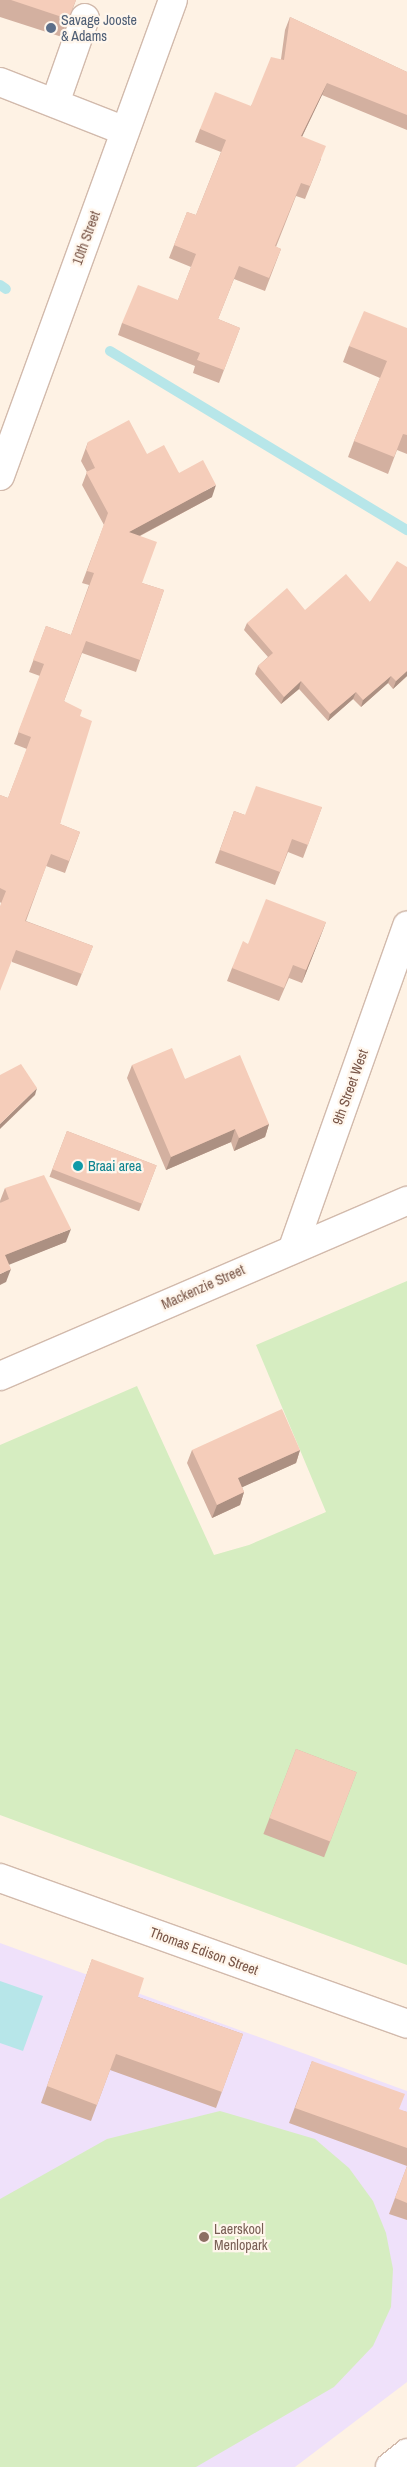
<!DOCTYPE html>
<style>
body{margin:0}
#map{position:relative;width:407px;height:2467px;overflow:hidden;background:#fef2e4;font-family:"Archivo Narrow",sans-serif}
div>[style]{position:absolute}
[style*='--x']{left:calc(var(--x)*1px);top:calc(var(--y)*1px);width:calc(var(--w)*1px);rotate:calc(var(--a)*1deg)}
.education>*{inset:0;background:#efe1fa}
.green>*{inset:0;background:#d6edc1}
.water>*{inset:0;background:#b7e6e9}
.stream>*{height:10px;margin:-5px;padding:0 5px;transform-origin:5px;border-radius:5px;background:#b7e6e9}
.roads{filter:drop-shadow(1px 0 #d2baac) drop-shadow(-1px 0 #d2baac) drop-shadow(0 1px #d2baac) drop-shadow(0 -1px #d2baac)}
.minor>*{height:28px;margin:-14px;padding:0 14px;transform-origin:14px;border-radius:14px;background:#fff}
.wall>*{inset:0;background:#d3b0a0;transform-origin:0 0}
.shaded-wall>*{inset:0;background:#ac9082}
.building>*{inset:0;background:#f5cdba;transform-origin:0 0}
.dots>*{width:14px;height:14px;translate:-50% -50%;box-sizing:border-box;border:2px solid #fff6ec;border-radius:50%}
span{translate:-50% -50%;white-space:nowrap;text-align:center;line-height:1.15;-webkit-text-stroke:4.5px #fff6ec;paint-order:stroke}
.service-label{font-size:14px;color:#4e5e75}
.left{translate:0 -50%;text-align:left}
.street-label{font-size:14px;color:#785547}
.culture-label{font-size:14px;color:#0d838f}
.education-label{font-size:14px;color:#785e54}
</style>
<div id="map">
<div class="education">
<i style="clip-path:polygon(0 1943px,407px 2091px,407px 2382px,295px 2467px,0 2467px)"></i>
</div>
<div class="green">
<i style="clip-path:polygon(407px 1281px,407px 1965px,0 1815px,0 1445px,137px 1386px,214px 1555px,249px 1545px,326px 1512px,256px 1345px)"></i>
<i style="clip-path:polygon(220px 2111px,315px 2139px,349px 2168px,373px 2201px,386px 2233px,393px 2269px,391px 2307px,373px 2346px,334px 2387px,196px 2467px,0 2467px,0 2199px,107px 2139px)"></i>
</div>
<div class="water">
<i style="clip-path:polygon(0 1981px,43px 1996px,23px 2051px,0 2043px)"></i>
</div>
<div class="stream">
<i style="--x:0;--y:285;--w:7;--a:34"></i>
<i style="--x:110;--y:351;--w:347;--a:31.1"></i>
</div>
<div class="roads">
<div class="minor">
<i style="--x:0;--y:82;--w:134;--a:21.4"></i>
<i style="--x:55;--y:103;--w:90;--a:-70.6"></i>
<i style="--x:0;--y:476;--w:506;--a:-70.03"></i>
<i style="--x:293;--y:1248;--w:342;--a:-70.5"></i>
<i style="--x:0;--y:1376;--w:443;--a:-23.3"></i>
<i style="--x:0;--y:1878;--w:432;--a:19.7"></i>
<i style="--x:390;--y:2467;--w:22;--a:-39"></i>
</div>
</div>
<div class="wall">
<i style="clip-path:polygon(0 0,76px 0,62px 37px,0 17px)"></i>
<i style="clip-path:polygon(290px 17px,407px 72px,407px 130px,322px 95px,302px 137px,321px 159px,305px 199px,296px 196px,276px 247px,281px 249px,265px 291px,234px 279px,218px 319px,240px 328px,219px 383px,193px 373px,195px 366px,118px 335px,122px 323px,178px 300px,191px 267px,169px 258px,187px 212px,196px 215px,221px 152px,195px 142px,200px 129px,251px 106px,281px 59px,285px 30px)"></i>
<i style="clip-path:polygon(407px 328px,407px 454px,397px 450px,388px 474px,348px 457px,354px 441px,380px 378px,343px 362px,349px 346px)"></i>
<i style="clip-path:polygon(88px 442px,147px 454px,179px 473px,212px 497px,140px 536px,142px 583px,164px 590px,136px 672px,82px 653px,64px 701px,80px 716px,60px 824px,80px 832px,65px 873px,46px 866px,26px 921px,93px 946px,77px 986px,12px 962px,1px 903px,0 902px,0 795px,8px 798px,27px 749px,14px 744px,40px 676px,29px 672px,46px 626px,71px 635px,89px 585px,82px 583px,104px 525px,82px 485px,87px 472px,81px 461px)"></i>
<i style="clip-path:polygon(407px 567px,407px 676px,393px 689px,388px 683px,361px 707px,353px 699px,328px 721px,299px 689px,281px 704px,255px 674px,258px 666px,268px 657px,244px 630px,247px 623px,370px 602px)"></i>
<i style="clip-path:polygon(322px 807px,303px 858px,288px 852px,275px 885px,215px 863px,234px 811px,245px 815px)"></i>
<i style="clip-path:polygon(326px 922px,302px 983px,289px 978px,279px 1001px,227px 981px,232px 968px,248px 944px)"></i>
<i style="clip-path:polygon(132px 1065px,185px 1079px,269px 1124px,265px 1137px,234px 1151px,231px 1142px,166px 1170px,127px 1078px)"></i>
<i style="left:67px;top:1131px;width:96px;height:49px;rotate:21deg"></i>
<i style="clip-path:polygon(5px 1188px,66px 1242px,9px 1264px,6px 1282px,0 1201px)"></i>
<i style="clip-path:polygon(192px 1450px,300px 1450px,296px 1463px,242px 1487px,244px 1492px,240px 1505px,212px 1518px,187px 1463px)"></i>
<i style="left:296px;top:1749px;width:65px;height:91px;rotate:21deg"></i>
<i style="clip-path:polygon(92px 1959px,138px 1997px,243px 2034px,216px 2108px,110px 2070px,91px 2121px,41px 2103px)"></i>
<i style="clip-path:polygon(312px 2061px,399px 2110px,407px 2112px,407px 2166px,289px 2123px)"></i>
<i style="clip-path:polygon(407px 2166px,407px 2220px,389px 2214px)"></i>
</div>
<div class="shaded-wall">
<i style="clip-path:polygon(327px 83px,322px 95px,296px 149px,301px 136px)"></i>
<i style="clip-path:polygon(216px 485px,212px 497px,124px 544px,129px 532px)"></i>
<i style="clip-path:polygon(407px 671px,407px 676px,393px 689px,396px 681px)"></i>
<i style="clip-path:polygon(391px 676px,388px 683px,361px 707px,363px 700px)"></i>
<i style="clip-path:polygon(301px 681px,299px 689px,281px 704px,284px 697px)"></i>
<i style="clip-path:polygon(356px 692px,353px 699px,328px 721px,330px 714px)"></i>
<i style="clip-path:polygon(326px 922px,321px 935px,302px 983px,306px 970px)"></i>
<i style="clip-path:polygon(37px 1088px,35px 1095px,0 1129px,0 1124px)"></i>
<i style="clip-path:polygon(269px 1124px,265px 1137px,234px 1151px,239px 1138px)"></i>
<i style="clip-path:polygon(235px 1129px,231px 1142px,166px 1170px,171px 1157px)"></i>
<i style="clip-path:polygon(71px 1229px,66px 1242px,1px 1268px,5px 1255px)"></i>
<i style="clip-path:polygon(11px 1269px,6px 1282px,0 1285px,0 1274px)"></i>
<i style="clip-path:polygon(300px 1450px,296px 1463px,234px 1491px,238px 1478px)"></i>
<i style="clip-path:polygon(244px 1492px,240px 1505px,212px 1518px,217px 1505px)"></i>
</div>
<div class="building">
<i style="clip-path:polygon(11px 0,76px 0,68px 19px)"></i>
<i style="clip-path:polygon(290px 17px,407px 72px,407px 115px,327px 83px,301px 136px,326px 146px,310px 186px,301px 183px,275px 246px,281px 249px,269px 278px,239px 266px,218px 319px,240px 328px,224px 370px,197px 360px,200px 353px,122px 323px,138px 285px,178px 300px,196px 254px,174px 245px,187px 212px,196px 215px,226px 140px,200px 129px,215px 92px,251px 106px,271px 57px,284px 60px)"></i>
<i style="clip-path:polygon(364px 311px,407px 328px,407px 435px,403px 434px,394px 457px,354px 441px,387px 361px,349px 346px)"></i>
<i style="clip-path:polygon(129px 420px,147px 454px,164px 445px,179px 473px,203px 460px,216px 485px,129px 532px,157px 542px,142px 583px,164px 590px,140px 660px,86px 641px,64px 701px,82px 710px,80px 716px,92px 721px,60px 824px,80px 832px,69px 861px,51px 854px,25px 921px,93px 946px,82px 974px,16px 950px,0 991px,0 906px,6px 891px,0 888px,0 795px,8px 798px,31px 737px,18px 732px,44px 664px,33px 660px,46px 626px,71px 635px,94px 573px,87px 571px,108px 513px,86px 472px,95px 468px,86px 449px,88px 442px)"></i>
<i style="clip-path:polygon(397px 561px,407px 567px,407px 671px,396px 681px,391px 676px,363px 700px,356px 692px,330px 714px,301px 681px,284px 697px,258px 666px,273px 653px,247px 623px,287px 588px,305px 610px,346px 574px,370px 602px)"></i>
<i style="clip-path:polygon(256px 786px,322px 807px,308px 845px,292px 839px,280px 872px,220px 850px,234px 811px,245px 815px)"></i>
<i style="clip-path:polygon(266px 899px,326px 922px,306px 970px,293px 965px,284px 988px,232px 968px,243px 941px,248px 944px)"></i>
<i style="clip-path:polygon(172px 1048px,185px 1079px,240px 1055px,269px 1124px,239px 1138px,235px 1129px,171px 1157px,132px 1065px)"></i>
<i style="clip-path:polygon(21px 1064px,37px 1088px,0 1124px,0 1075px)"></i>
<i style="left:67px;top:1131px;width:96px;height:41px;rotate:21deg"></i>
<i style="clip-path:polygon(44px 1175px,71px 1229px,5px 1255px,11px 1269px,0 1274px,0 1203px,9px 1199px,5px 1188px)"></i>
<i style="clip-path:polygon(282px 1409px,300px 1450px,238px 1478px,244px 1492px,217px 1505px,192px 1450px)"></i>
<i style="left:296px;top:1749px;width:65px;height:74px;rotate:21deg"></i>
<i style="clip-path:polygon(92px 1959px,144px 1978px,138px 1997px,243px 2034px,222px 2092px,116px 2054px,97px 2105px,47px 2086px)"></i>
<i style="clip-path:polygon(312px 2061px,405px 2094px,399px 2109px,407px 2112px,407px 2148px,295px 2108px)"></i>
<i style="clip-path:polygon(407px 2166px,407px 2203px,395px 2198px)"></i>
</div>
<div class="dots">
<i style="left:51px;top:28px;background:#5c6f8a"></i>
<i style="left:78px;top:1166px;background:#0f9aa8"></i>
<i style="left:204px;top:2237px;background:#8d6e63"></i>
</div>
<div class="service-label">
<span class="left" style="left:61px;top:28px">Savage Jooste<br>&amp; Adams</span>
</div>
<div class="street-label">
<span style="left:86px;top:238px;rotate:-70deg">10th Street</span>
<span style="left:350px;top:1087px;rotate:-70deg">9th Street West</span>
<span style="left:203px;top:1287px;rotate:-24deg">Mackenzie Street</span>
<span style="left:204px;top:1951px;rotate:20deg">Thomas Edison Street</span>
</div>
<div class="culture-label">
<span class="left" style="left:88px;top:1166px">Braai area</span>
</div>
<div class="education-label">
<span class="left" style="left:214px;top:2237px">Laerskool<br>Menlopark</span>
</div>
</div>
